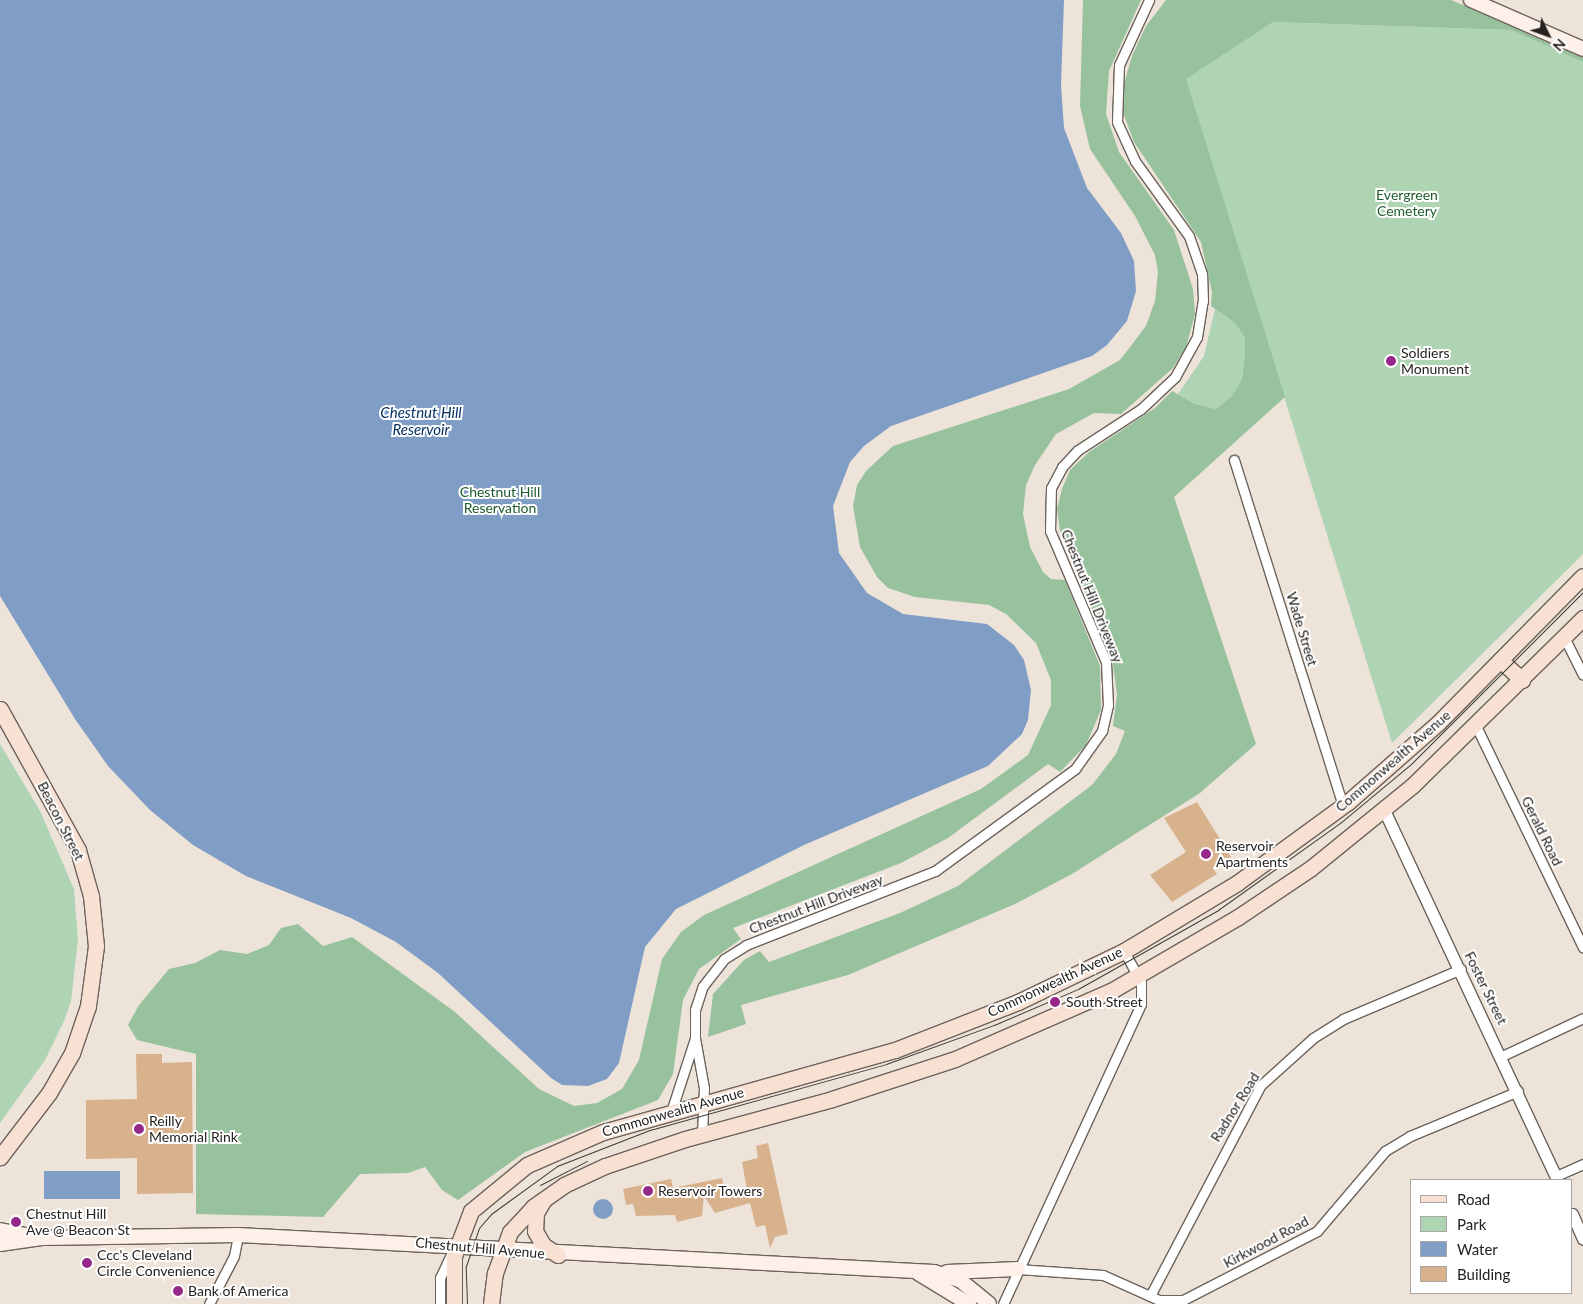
<!DOCTYPE html>
<style>
body{margin:0}
#map{position:relative;width:1583px;height:1304px;overflow:hidden;background:#ede3d9;font-family:Lato,sans-serif}
div>[style]{position:absolute}
[style*='--x']{left:calc(var(--x)*1px);top:calc(var(--y)*1px);width:calc(var(--w)*1px);rotate:calc(var(--a)*1deg)}
.green>*{inset:0;background:#aed4b3}
.forest>*{inset:0;background:#98c29e}
.water>*{inset:0;background:#809ec5;transform-origin:0 0}
.round{border-radius:50%}
.building>*{inset:0;background:#d8b28c}
.roads{filter:drop-shadow(1px 0 #6c635b) drop-shadow(-1px 0 #6c635b) drop-shadow(0 1px #6c635b) drop-shadow(0 -1px #6c635b)}
.minor>*{height:9px;margin:-4.5px;padding:0 4.5px;transform-origin:4.5px;border-radius:4.5px;background:#fff}
.tertiary>*{height:11px;margin:-5.5px;padding:0 5.5px;transform-origin:5.5px;border-radius:5.5px;background:#fff}
.secondary>*{height:14px;margin:-7px;padding:0 7px;transform-origin:7px;border-radius:7px;background:#fcf0e9}
.primary>*{height:15px;margin:-7.5px;padding:0 7.5px;transform-origin:7.5px;border-radius:7.5px;background:#f8e0d3}
.tram>*{height:1px;margin:-0.5px;padding:0 0.5px;transform-origin:0.5px;border-radius:0.5px;background:#403b37}
.dots>*{width:14px;height:14px;translate:-50% -50%;box-sizing:border-box;border:2px solid #fff;border-radius:50%}
span{translate:-50% -50%;white-space:nowrap;text-align:center;line-height:1.15;-webkit-text-stroke:4px #fff;paint-order:stroke}
.park-label{font-size:14px;color:#1d5b2d}
.poi-label{font-size:14px;color:#26221f}
.left{translate:0 -50%;text-align:left}
.street-label{font-size:14px;color:#26221f}
.water-label{font-size:15px;color:#063162;font-style:italic}
.legend{position:absolute;left:1410px;top:1179px;width:162px;height:115px;box-sizing:border-box;background:#fff;border:1px solid #a8a7a5;margin:0;padding:6px 9px;list-style:none;font-size:15px;color:#26221f}
.legend li{display:flex;align-items:center;gap:10px;height:25px}
.legend b{width:25px;border:1px solid #a8a7a5}
.north{position:absolute;left:1523px;top:10px;width:50px;height:50px;-webkit-text-stroke:4px #fff;paint-order:stroke;rotate:132deg;font-size:14px;font-weight:700;line-height:20px;text-align:center;color:#26221f}
.north::after{content:'';display:block;margin:auto;width:18px;height:22px;background:#26221f;clip-path:polygon(50% 0,100% 100%,50% 72%,0 100%)}
</style>
<div id="map">
<div class="green">
<i style="clip-path:polygon(1273px 22px,1511px 30px,1583px 62px,1583px 554px,1392px 743px,1185px 79px)"></i>
<i style="clip-path:polygon(1215px 309px,1235px 323px,1245px 338px,1245px 354px,1242px 379px,1232px 396px,1216px 409px,1195px 404px,1178px 394px,1204px 356px)"></i>
<i style="clip-path:polygon(0 744px,40px 811px,74px 889px,78px 940px,71px 1001px,64px 1021px,45px 1060px,0 1123px)"></i>
</div>
<div class="forest">
<i style="clip-path:polygon(1083px 0,1141px 0,1109px 71px,1106px 114px,1119px 152px,1174px 230px,1193px 289px,1195px 314px,1186px 347px,1173px 368px,1121px 414px,1094px 413px,1056px 434px,1035px 465px,1026px 485px,1023px 514px,1030px 547px,1043px 572px,1051px 579px,1065px 580px,1100px 666px,1101px 710px,1086px 745px,1060px 772px,1048px 764px,948px 838px,901px 863px,733px 928px,741px 939px,699px 969px,683px 1000px,673px 1074px,658px 1100px,525px 1152px,458px 1200px,442px 1190px,425px 1167px,408px 1173px,360px 1174px,323px 1217px,196px 1214px,196px 1054px,137px 1040px,128px 1025px,139px 1005px,169px 969px,195px 963px,220px 950px,247px 954px,269px 945px,281px 928px,298px 924px,323px 946px,352px 937px,455px 1012px,539px 1089px,574px 1106px,597px 1103px,622px 1089px,639px 1060px,662px 959px,681px 932px,704px 915px,981px 789px,1028px 755px,1051px 705px,1051px 680px,1036px 643px,1006px 614px,989px 605px,915px 597px,888px 588px,877px 577px,860px 547px,853px 506px,857px 485px,866px 471px,893px 446px,1069px 389px,1120px 360px,1146px 326px,1155px 301px,1158px 272px,1155px 255px,1135px 216px,1090px 149px,1080px 106px)"></i>
<i style="clip-path:polygon(1166px 0,1451px 0,1583px 56px,1583px 62px,1511px 30px,1273px 22px,1186px 79px,1285px 397px,1174px 497px,1256px 744px,1200px 793px,1072px 874px,1015px 904px,848px 975px,741px 1005px,746px 1024px,708px 1037px,713px 994px,744px 960px,760px 951px,769px 962px,900px 913px,958px 886px,1092px 785px,1116px 754px,1125px 731px,1113px 726px,1117px 694px,1112px 658px,1060px 531px,1057px 509px,1062px 489px,1070px 470px,1089px 452px,1155px 408px,1172px 391px,1195px 404px,1216px 409px,1232px 396px,1242px 379px,1245px 354px,1245px 338px,1235px 323px,1211px 306px,1212px 292px,1201px 242px,1134px 142px,1124px 115px,1124px 84px,1132px 56px,1146px 26px)"></i>
</div>
<div class="water">
<i style="clip-path:polygon(0 0,1064px 0,1061px 85px,1064px 128px,1087px 188px,1121px 233px,1134px 261px,1136px 291px,1127px 321px,1107px 345px,1092px 356px,891px 426px,864px 446px,850px 462px,833px 506px,839px 553px,867px 593px,903px 614px,987px 624px,1014px 645px,1024px 660px,1031px 690px,1028px 720px,1022px 734px,988px 766px,804px 845px,676px 909px,645px 947px,619px 1063px,607px 1079px,588px 1086px,562px 1085px,551px 1078px,438px 973px,396px 942px,351px 918px,246px 876px,193px 845px,150px 810px,108px 766px,75px 719px,0 596px)"></i>
<i style="left:120px;top:1171px;width:28px;height:76px;rotate:90deg"></i>
<i class="round" style="left:593px;top:1199px;width:20px;height:20px"></i>
</div>
<div class="building">
<i style="clip-path:polygon(1197px 802px,1231px 857px,1213px 868px,1217px 874px,1172px 902px,1150px 875px,1186px 852px,1164px 818px)"></i>
<i style="clip-path:polygon(136px 1054px,162px 1054px,162px 1063px,192px 1062px,193px 1193px,137px 1194px,137px 1158px,86px 1159px,86px 1100px,137px 1099px)"></i>
<i style="clip-path:polygon(768px 1143px,788px 1234px,775px 1237px,770px 1248px,765px 1225px,756px 1227px,750px 1203px,715px 1213px,704px 1196px,702px 1216px,677px 1222px,675px 1215px,636px 1216px,633px 1204px,626px 1205px,623px 1189px,671px 1179px,673px 1188px,722px 1178px,725px 1195px,747px 1190px,742px 1162px,758px 1158px,756px 1146px)"></i>
</div>
<div class="roads">
<div class="minor">
<i style="--x:1234;--y:460;--w:362;--a:72.5"></i>
<i style="--x:1564;--y:637;--w:42;--a:63.4"></i>
<i style="--x:1476;--y:726;--w:246;--a:64.2"></i>
<i style="--x:1502;--y:1056;--w:89;--a:-25.1"></i>
<i style="--x:671;--y:1112;--w:78;--a:-72"></i>
<i style="--x:702;--y:1134;--w:46;--a:-87.5"></i>
<i style="--x:704;--y:1088;--w:51;--a:-100.2"></i>
<i style="--x:695;--y:1038;--w:28;--a:-90"></i>
<i style="--x:695;--y:1010;--w:25;--a:-72"></i>
<i style="--x:703;--y:986;--w:34;--a:-52"></i>
<i style="--x:724;--y:959;--w:26;--a:-32"></i>
<i style="--x:746;--y:945;--w:203;--a:-21.4"></i>
<i style="--x:935;--y:871;--w:173;--a:-36.1"></i>
<i style="--x:1075;--y:769;--w:47;--a:-54.6"></i>
<i style="--x:1102;--y:731;--w:27;--a:-77"></i>
<i style="--x:1108;--y:705;--w:43;--a:-92.7"></i>
<i style="--x:1106;--y:662;--w:142;--a:-113.1"></i>
<i style="--x:1050;--y:531;--w:43;--a:-88.7"></i>
<i style="--x:1051;--y:488;--w:24;--a:-62"></i>
<i style="--x:1062;--y:467;--w:23;--a:-47"></i>
<i style="--x:1078;--y:450;--w:75;--a:-33.1"></i>
<i style="--x:1141;--y:409;--w:47;--a:-43.3"></i>
<i style="--x:1175;--y:377;--w:46;--a:-61.2"></i>
<i style="--x:1197;--y:337;--w:36;--a:-81"></i>
<i style="--x:1203;--y:301;--w:27;--a:-92"></i>
<i style="--x:1202;--y:274;--w:40;--a:-108.9"></i>
<i style="--x:1189;--y:236;--w:92;--a:-125.8"></i>
<i style="--x:1135;--y:161;--w:43;--a:-114.8"></i>
<i style="--x:1117;--y:122;--w:57;--a:-88"></i>
<i style="--x:1119;--y:65;--w:72;--a:-65.2"></i>
<i style="--x:1556;--y:1176;--w:30;--a:-24"></i>
<i style="--x:1018;--y:1269;--w:85;--a:4"></i>
<i style="--x:1103;--y:1275;--w:61;--a:24.1"></i>
<i style="--x:1159;--y:1300;--w:24;--a:0"></i>
<i style="--x:1183;--y:1300;--w:151;--a:-27.2"></i>
<i style="--x:1317;--y:1231;--w:105;--a:-49.6"></i>
<i style="--x:1385;--y:1151;--w:29;--a:-31"></i>
<i style="--x:1410;--y:1136;--w:117;--a:-22.6"></i>
<i style="--x:1150;--y:1296;--w:238;--a:-62.3"></i>
<i style="--x:1261;--y:1085;--w:70;--a:-42.1"></i>
<i style="--x:1313;--y:1038;--w:36;--a:-32"></i>
<i style="--x:1343;--y:1019;--w:128;--a:-23"></i>
<i style="--x:209;--y:1304;--w:54;--a:-62.5"></i>
<i style="--x:234;--y:1256;--w:21;--a:-79"></i>
<i style="--x:440;--y:1304;--w:26;--a:-90"></i>
<i style="--x:440;--y:1278;--w:29;--a:-65"></i>
<i style="--x:1003;--y:1304;--w:330;--a:-65.3"></i>
<i style="--x:1141;--y:1004;--w:22;--a:-90"></i>
<i style="--x:1141;--y:982;--w:35;--a:-119"></i>
</div>
<div class="tertiary">
<i style="--x:1384;--y:810;--w:408;--a:64.9"></i>
<i style="--x:1572;--y:1214;--w:27;--a:66"></i>
</div>
<div class="secondary">
<i style="--x:1471;--y:0;--w:122;--a:23.6"></i>
<i style="--x:0;--y:1230;--w:33;--a:11"></i>
<i style="--x:0;--y:1244;--w:42;--a:-8.1"></i>
<i style="--x:42;--y:1238;--w:196;--a:-0.9"></i>
<i style="--x:238;--y:1235;--w:697;--a:3.04"></i>
<i style="--x:934;--y:1272;--w:28;--a:18"></i>
<i style="--x:961;--y:1281;--w:36;--a:39"></i>
<i style="--x:947;--y:1272;--w:71;--a:-2.4"></i>
<i style="--x:918;--y:1273;--w:60;--a:31.3"></i>
</div>
<div class="primary">
<i style="--x:1500;--y:660;--w:30;--a:42"></i>
<i style="--x:0;--y:709;--w:161;--a:61"></i>
<i style="--x:78;--y:850;--w:48;--a:74.2"></i>
<i style="--x:91;--y:896;--w:50;--a:84.3"></i>
<i style="--x:96;--y:946;--w:61;--a:97.6"></i>
<i style="--x:88;--y:1006;--w:50;--a:108.8"></i>
<i style="--x:72;--y:1053;--w:46;--a:119.9"></i>
<i style="--x:49;--y:1093;--w:81;--a:127.4"></i>
<i style="--x:543;--y:1201;--w:14;--a:120"></i>
<i style="--x:536;--y:1213;--w:18;--a:93"></i>
<i style="--x:535;--y:1231;--w:16;--a:60"></i>
<i style="--x:543;--y:1245;--w:18;--a:34"></i>
<i style="--x:454;--y:1304;--w:48;--a:-90"></i>
<i style="--x:454;--y:1256;--w:48;--a:-69.3"></i>
<i style="--x:471;--y:1211;--w:72;--a:-39.4"></i>
<i style="--x:527;--y:1165;--w:83;--a:-23.5"></i>
<i style="--x:603;--y:1132;--w:303;--a:-15.7"></i>
<i style="--x:895;--y:1050;--w:132;--a:-21.3"></i>
<i style="--x:1018;--y:1002;--w:118;--a:-25.7"></i>
<i style="--x:1124;--y:951;--w:132;--a:-31"></i>
<i style="--x:1237;--y:883;--w:137;--a:-36.1"></i>
<i style="--x:1348;--y:802;--w:120;--a:-41.3"></i>
<i style="--x:1438;--y:723;--w:206;--a:-45.4"></i>
<i style="--x:491;--y:1304;--w:31;--a:-83"></i>
<i style="--x:495;--y:1273;--w:44;--a:-69.9"></i>
<i style="--x:510;--y:1232;--w:34;--a:-47"></i>
<i style="--x:533;--y:1207;--w:38;--a:-35"></i>
<i style="--x:564;--y:1185;--w:45;--a:-24.9"></i>
<i style="--x:605;--y:1166;--w:84;--a:-18.6"></i>
<i style="--x:685;--y:1139;--w:152;--a:-15.2"></i>
<i style="--x:832;--y:1099;--w:129;--a:-18"></i>
<i style="--x:955;--y:1059;--w:170;--a:-23.6"></i>
<i style="--x:1111;--y:991;--w:147;--a:-30.2"></i>
<i style="--x:1238;--y:917;--w:88;--a:-33.9"></i>
<i style="--x:1311;--y:868;--w:130;--a:-39.1"></i>
<i style="--x:1412;--y:786;--w:240;--a:-44.5"></i>
</div>
</div>
<div class="tram">
<i style="--x:540;--y:1185;--w:53;--a:-27.1"></i>
<i style="--x:467;--y:1304;--w:38;--a:-92"></i>
<i style="--x:466;--y:1266;--w:40;--a:-71.1"></i>
<i style="--x:479;--y:1228;--w:18;--a:-49"></i>
<i style="--x:491;--y:1214;--w:82;--a:-36"></i>
<i style="--x:557;--y:1166;--w:100;--a:-21.2"></i>
<i style="--x:650;--y:1130;--w:245;--a:-15.6"></i>
<i style="--x:886;--y:1064;--w:115;--a:-19.9"></i>
<i style="--x:994;--y:1025;--w:91;--a:-23.2"></i>
<i style="--x:1078;--y:989;--w:161;--a:-29.4"></i>
<i style="--x:1218;--y:910;--w:150;--a:-35.5"></i>
<i style="--x:1340;--y:823;--w:92;--a:-39.7"></i>
<i style="--x:1411;--y:764;--w:243;--a:-45"></i>
</div>
<div class="dots">
<i style="left:1391px;top:361px;background:#952889"></i>
<i style="left:1206px;top:854px;background:#952889"></i>
<i style="left:1055px;top:1002px;background:#952889"></i>
<i style="left:139px;top:1129px;background:#952889"></i>
<i style="left:648px;top:1191px;background:#952889"></i>
<i style="left:16px;top:1222px;background:#952889"></i>
<i style="left:87px;top:1263px;background:#952889"></i>
<i style="left:178px;top:1291px;background:#952889"></i>
</div>
<div class="park-label">
<span style="left:1407px;top:203px">Evergreen<br>Cemetery</span>
<span style="left:500px;top:500px">Chestnut Hill<br>Reservation</span>
</div>
<div class="poi-label">
<span class="left" style="left:1401px;top:361px">Soldiers<br>Monument</span>
<span class="left" style="left:1216px;top:854px">Reservoir<br>Apartments</span>
<span class="left" style="left:1066px;top:1002px">South Street</span>
<span class="left" style="left:149px;top:1129px">Reilly<br>Memorial Rink</span>
<span class="left" style="left:658px;top:1191px">Reservoir Towers</span>
<span class="left" style="left:26px;top:1222px">Chestnut Hill<br>Ave @ Beacon St</span>
<span class="left" style="left:97px;top:1263px">Ccc's Cleveland<br>Circle Convenience</span>
<span class="left" style="left:188px;top:1291px">Bank of America</span>
</div>
<div class="street-label">
<span style="left:1092px;top:596px;rotate:68deg">Chestnut Hill Driveway</span>
<span style="left:1302px;top:629px;rotate:73deg">Wade Street</span>
<span style="left:1393px;top:761px;rotate:-41deg">Commonwealth Avenue</span>
<span style="left:61px;top:821px;rotate:63deg">Beacon Street</span>
<span style="left:1542px;top:831px;rotate:64deg">Gerald Road</span>
<span style="left:816px;top:904px;rotate:-21deg">Chestnut Hill Driveway</span>
<span style="left:1055px;top:982px;rotate:-25deg">Commonwealth Avenue</span>
<span style="left:1486px;top:988px;rotate:64deg">Foster Street</span>
<span style="left:1235px;top:1107px;rotate:-58deg">Radnor Road</span>
<span style="left:673px;top:1112px;rotate:-16deg">Commonwealth Avenue</span>
<span style="left:1266px;top:1242px;rotate:-28deg">Kirkwood Road</span>
<span style="left:480px;top:1248px;rotate:5deg">Chestnut Hill Avenue</span>
</div>
<div class="water-label">
<span style="left:421px;top:421px">Chestnut Hill<br>Reservoir</span>
</div>
<ul class="legend">
<li><b style="height:6px;background:#f8e0d3"></b>Road</li>
<li><b style="height:14px;background:#aed4b3"></b>Park</li>
<li><b style="height:14px;background:#809ec5"></b>Water</li>
<li><b style="height:14px;background:#d8b28c"></b>Building</li>
</ul>
<div class="north">N</div>
</div>
